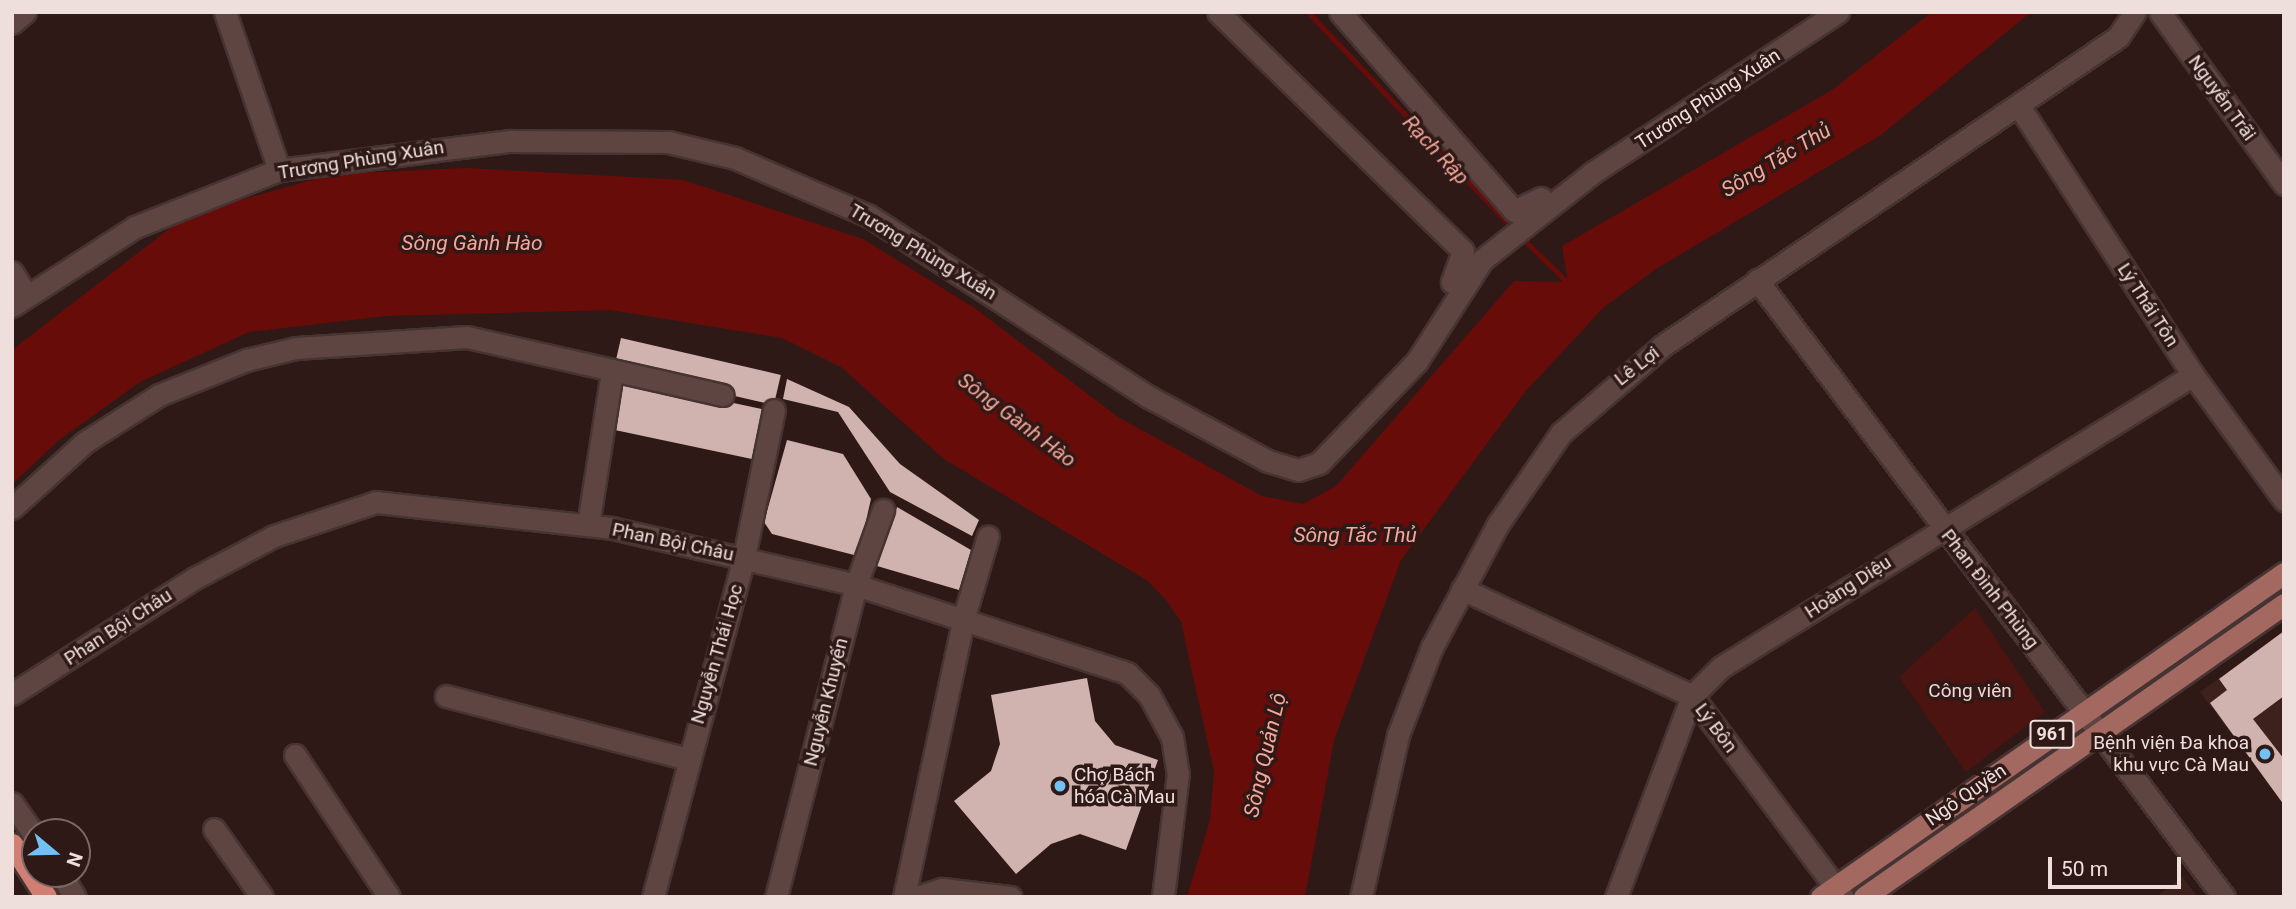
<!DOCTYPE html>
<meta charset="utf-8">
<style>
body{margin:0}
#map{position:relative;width:2296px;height:909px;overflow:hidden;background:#2e1916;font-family:Roboto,sans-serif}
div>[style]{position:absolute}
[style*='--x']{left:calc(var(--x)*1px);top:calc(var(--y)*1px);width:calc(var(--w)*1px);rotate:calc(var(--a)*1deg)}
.built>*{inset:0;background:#3d211d}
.green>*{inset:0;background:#4c1410}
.water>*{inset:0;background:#680c0a}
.stream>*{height:5px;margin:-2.5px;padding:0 2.5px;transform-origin:2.5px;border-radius:2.5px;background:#680c0a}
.building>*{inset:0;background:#d0b3ae;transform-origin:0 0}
.roads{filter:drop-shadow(2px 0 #463433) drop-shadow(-2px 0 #463433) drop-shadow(0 2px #463433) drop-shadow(0 -2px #463433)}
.minor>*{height:21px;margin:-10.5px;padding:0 10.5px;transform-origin:10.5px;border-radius:10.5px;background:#5e4541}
.major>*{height:21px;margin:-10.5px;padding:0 10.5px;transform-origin:10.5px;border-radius:10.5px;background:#a36860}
.highway>*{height:21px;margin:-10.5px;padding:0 10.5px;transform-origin:10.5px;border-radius:10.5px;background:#d17f74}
.dots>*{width:19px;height:19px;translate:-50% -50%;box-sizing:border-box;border:4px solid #2e1916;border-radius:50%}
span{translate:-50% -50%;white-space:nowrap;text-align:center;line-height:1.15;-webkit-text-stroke:7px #2e1916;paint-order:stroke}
.shield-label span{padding:2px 5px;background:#2e1916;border:2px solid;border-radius:5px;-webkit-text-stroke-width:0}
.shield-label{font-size:18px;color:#eedfdc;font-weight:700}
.street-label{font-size:19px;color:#eedfdc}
.park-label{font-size:19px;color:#f1d6d1}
.poi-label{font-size:19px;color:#eedfdc}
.right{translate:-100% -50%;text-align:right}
.left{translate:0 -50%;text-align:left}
.water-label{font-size:21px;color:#f4a79c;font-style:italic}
.frame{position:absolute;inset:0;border:14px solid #eedfdc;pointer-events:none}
.north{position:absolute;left:21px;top:818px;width:70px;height:70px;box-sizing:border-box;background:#2e1916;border:2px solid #7b6865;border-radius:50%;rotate:109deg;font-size:19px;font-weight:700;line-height:28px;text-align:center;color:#eedfdc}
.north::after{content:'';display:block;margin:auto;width:24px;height:32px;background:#71c1f5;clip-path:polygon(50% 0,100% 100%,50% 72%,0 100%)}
.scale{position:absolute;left:2048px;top:857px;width:133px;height:32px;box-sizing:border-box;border:4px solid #eedfdc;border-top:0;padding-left:9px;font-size:21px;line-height:24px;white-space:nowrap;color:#eedfdc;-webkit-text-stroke:5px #2e1916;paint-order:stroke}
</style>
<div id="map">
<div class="built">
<i style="clip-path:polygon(2284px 631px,2284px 805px,2200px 692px)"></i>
<i style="clip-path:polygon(2182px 877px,2198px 897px,2156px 897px)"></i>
</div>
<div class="green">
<i style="clip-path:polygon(1975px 608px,2045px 712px,1966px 772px,1899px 677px)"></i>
</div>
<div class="water">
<i style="clip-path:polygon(1932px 12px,2031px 12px,1881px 135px,1656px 269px,1604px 307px,1525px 392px,1401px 560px,1334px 740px,1305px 897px,1187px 897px,1210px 820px,1214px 771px,1181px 622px,1166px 600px,1148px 581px,944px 459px,841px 367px,782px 338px,610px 310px,386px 316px,249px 332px,140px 382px,59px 440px,12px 484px,12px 350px,187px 215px,333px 174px,467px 168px,683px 180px,863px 239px,976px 309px,1118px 417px,1262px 496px,1303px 504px,1336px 486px,1514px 281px,1568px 282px,1562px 246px,1832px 90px)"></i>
</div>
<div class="stream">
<i style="--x:1308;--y:12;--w:299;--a:46.6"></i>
<i style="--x:1520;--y:236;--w:67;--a:44.4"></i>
</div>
<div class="building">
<i style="left:621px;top:338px;width:164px;height:31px;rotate:13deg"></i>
<i style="left:616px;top:378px;width:157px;height:51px;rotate:12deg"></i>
<i style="clip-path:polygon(787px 379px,849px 407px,900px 464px,979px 520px,972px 536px,890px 492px,838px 412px,783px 399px)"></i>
<i style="clip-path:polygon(787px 440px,843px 454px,871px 499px,858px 556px,772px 534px,764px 522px)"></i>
<i style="clip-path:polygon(897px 507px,971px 550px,959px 590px,877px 566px)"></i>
<i style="clip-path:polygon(2284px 631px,2284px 696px,2253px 719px,2284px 759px,2284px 805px,2210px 703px,2227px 690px,2219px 679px)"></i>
<i style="clip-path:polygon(1087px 678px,1095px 721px,1115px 745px,1158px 760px,1126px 850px,1080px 834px,1051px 844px,1016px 874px,954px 801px,991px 771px,1000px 744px,991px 695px)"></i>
</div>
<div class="roads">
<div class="minor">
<i style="--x:225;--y:12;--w:167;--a:71.1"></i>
<i style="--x:1218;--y:12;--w:342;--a:44.3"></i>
<i style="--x:1463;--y:251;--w:33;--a:110"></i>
<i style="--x:1340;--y:12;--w:264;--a:48.8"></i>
<i style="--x:1514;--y:211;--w:30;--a:-26"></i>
<i style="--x:2160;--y:12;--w:212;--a:54.2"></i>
<i style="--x:12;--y:23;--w:17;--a:-40"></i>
<i style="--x:2019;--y:106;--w:320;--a:57.1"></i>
<i style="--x:2193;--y:375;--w:155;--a:53.9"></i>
<i style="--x:12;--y:272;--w:28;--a:58"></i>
<i style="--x:1757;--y:280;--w:774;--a:52.88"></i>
<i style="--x:12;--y:306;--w:146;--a:-32.7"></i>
<i style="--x:135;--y:227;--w:155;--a:-21.6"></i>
<i style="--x:279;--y:170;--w:233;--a:-7.2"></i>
<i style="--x:510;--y:141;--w:158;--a:0.4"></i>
<i style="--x:668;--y:142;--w:69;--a:13.4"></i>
<i style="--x:735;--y:158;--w:146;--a:23.4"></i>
<i style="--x:869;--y:216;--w:333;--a:32.9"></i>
<i style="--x:1149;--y:397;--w:135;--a:28.3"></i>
<i style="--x:1268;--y:461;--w:31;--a:17"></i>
<i style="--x:1298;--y:470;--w:22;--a:-18"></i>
<i style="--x:1319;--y:463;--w:141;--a:-46.1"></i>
<i style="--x:1417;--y:361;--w:120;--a:-57.2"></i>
<i style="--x:1482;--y:260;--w:140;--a:-38.3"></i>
<i style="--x:1592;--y:173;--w:294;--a:-33.2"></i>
<i style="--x:12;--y:508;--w:98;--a:-42.1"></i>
<i style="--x:85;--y:442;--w:88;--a:-32.4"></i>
<i style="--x:159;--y:395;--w:94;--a:-21.9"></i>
<i style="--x:246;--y:360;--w:51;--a:-13.5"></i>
<i style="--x:296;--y:348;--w:171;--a:-3.7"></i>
<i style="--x:467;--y:337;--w:262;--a:12.8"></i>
<i style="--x:588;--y:525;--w:156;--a:-81.1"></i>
<i style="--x:1462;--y:589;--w:254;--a:24.9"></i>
<i style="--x:1692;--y:696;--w:251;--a:53.1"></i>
<i style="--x:12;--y:694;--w:217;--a:-32.4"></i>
<i style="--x:195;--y:578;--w:89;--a:-28"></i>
<i style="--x:274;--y:536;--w:108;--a:-18.4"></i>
<i style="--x:376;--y:502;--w:237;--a:6.3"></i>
<i style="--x:612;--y:528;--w:251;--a:13.1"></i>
<i style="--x:856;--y:585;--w:285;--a:18"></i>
<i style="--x:1127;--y:673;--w:31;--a:45"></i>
<i style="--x:1149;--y:695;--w:48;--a:61.3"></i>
<i style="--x:1172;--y:737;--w:36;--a:81"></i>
<i style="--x:1178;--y:773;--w:125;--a:96.9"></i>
<i style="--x:446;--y:696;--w:249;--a:14.6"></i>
<i style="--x:295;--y:755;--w:170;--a:56.5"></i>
<i style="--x:12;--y:803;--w:40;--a:55.1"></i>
<i style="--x:214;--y:829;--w:83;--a:54.8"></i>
<i style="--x:61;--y:874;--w:27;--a:59"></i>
<i style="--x:653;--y:897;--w:352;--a:-75"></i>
<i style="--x:744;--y:557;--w:150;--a:-78.5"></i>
<i style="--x:776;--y:897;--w:322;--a:-75.6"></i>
<i style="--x:856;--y:585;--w:80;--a:-70.2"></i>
<i style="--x:904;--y:897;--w:286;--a:-77.9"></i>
<i style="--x:964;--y:617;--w:84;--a:-73.5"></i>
<i style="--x:917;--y:897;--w:26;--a:-18"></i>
<i style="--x:942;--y:889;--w:69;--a:6.6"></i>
<i style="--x:1361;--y:897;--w:166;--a:-77.1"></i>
<i style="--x:1398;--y:735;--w:94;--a:-68.9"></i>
<i style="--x:1432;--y:647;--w:140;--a:-61.8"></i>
<i style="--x:1498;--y:524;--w:111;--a:-55.3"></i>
<i style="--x:1561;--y:433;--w:133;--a:-40.7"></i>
<i style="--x:1662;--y:346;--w:551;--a:-34.12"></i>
<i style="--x:2118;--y:37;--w:30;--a:-56"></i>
<i style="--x:1616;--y:897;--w:215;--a:-69.3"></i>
<i style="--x:1692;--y:696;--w:41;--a:-45"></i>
<i style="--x:1721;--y:667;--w:555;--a:-31.74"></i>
</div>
<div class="major">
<i style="--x:1821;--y:897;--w:565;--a:-34.98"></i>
<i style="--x:1864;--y:897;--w:512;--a:-34.9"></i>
</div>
<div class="highway">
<i style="--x:12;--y:844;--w:63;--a:57.3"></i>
</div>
</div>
<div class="dots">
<i style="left:2265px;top:754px;background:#71c1f5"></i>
<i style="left:1060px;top:786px;background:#71c1f5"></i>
</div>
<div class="shield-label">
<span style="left:2052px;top:734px">961</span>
</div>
<div class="street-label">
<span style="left:2222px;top:98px;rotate:54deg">Nguyễn Trãi</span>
<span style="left:1708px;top:99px;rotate:-33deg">Trương Phùng Xuân</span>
<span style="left:361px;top:160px;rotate:-9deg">Trương Phùng Xuân</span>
<span style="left:923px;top:252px;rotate:31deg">Trương Phùng Xuân</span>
<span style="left:2148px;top:305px;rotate:57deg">Lý Thái Tôn</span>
<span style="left:1637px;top:366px;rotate:-38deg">Lê Lợi</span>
<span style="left:673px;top:542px;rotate:12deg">Phan Bội Châu</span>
<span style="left:1848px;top:587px;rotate:-33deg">Hoàng Diệu</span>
<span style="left:1990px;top:589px;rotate:52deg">Phan Đình Phùng</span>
<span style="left:118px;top:627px;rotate:-33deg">Phan Bội Châu</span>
<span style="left:717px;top:654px;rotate:-74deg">Nguyễn Thái Học</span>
<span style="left:826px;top:702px;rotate:-76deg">Nguyễn Khuyến</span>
<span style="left:1716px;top:728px;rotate:53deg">Lý Bôn</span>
<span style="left:1966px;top:795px;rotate:-35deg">Ngô Quyền</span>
</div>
<div class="park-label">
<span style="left:1970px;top:691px">Công viên</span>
</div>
<div class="poi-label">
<span class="right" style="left:2249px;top:754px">Bệnh viện Đa khoa<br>khu vực Cà Mau</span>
<span class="left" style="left:1074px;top:786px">Chợ Bách<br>hóa Cà Mau</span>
</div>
<div class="water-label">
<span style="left:1436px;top:150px;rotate:47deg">Rạch Rập</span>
<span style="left:1776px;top:160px;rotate:-31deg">Sông Tắc Thủ</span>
<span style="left:472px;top:243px">Sông Gành Hào</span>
<span style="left:1017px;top:420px;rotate:37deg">Sông Gành Hào</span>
<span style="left:1355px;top:535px">Sông Tắc Thủ</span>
<span style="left:1265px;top:755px;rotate:-77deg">Sông Quản Lộ</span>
</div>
<div class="frame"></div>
<div class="north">N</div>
<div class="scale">50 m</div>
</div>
